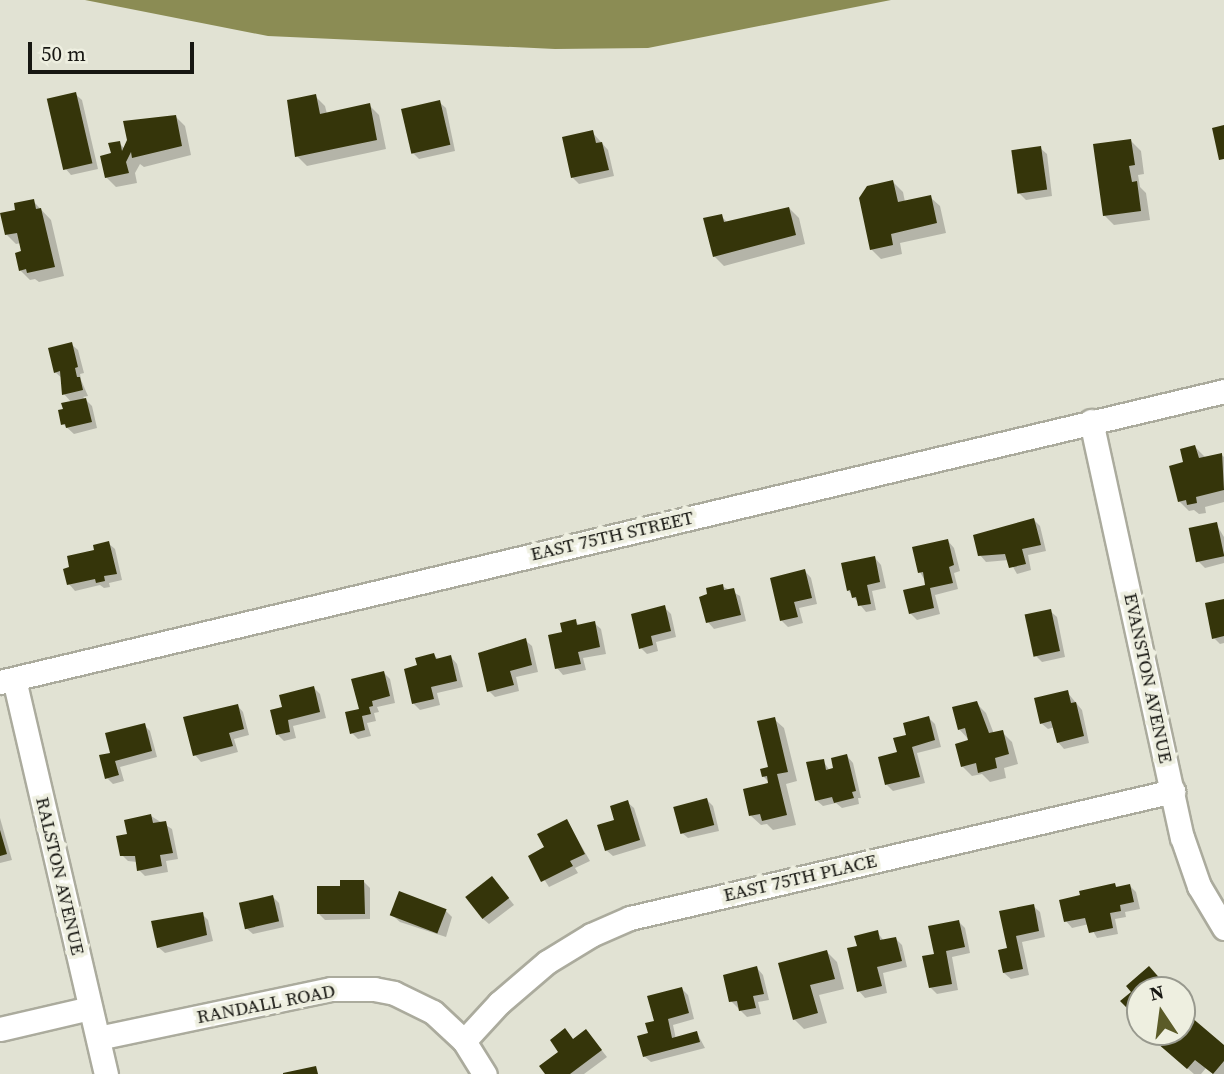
<!DOCTYPE html>
<style>
body{margin:0}
#map{position:relative;width:1224px;height:1074px;overflow:hidden;background:#e1e2d3;font-family:"Source Serif 4",serif}
div>[style]{position:absolute}
[style*='--x']{left:calc(var(--x)*1px);top:calc(var(--y)*1px);width:calc(var(--w)*1px);rotate:calc(var(--a)*1deg)}
.water>*{inset:0;background:#8b8c54}
.shadow>*{inset:0;background:#0003}
.building>*{inset:0;background:#35350a;transform-origin:0 0}
.roads{filter:drop-shadow(2px 0 #abab9d) drop-shadow(-2px 0 #abab9d) drop-shadow(0 2px #abab9d) drop-shadow(0 -2px #abab9d)}
.minor>*{height:23px;margin:-11.5px;padding:0 11.5px;transform-origin:11.5px;border-radius:11.5px;background:#fff}
span{translate:-50% -50%;white-space:nowrap;text-align:center;line-height:1.15;-webkit-text-stroke:7px #eeefe0;paint-order:stroke}
.street-label{font-size:19px;color:#171712}
.north{position:absolute;left:1126px;top:976px;width:70px;height:70px;box-sizing:border-box;background:#eeefe0;border:2px solid #98998e;border-radius:50%;rotate:347deg;font-size:19px;font-weight:700;line-height:28px;text-align:center;color:#171712}
.north::after{content:'';display:block;margin:auto;width:24px;height:32px;background:#5b5b28;clip-path:polygon(50% 0,100% 100%,50% 72%,0 100%)}
.scale{position:absolute;left:28px;top:42px;width:166px;height:32px;box-sizing:border-box;border:4px solid #171712;border-top:0;padding-left:9px;font-size:21px;line-height:24px;white-space:nowrap;color:#171712;-webkit-text-stroke:5px #eeefe0;paint-order:stroke}
</style>
<div id="map">
<div class="water">
<i style="clip-path:polygon(85px 0,891px 0,648px 48px,555px 49px,268px 36px)"></i>
</div>
<div class="shadow">
<i style="clip-path:polygon(75px 94px,82px 100px,98px 169px,71px 175px,65px 168px)"></i>
<i style="clip-path:polygon(315px 96px,325px 106px,327px 114px,369px 105px,379px 115px,386px 149px,307px 166px,297px 156px)"></i>
<i style="clip-path:polygon(439px 102px,446px 108px,455px 151px,419px 159px,413px 153px)"></i>
<i style="clip-path:polygon(175px 116px,185px 126px,191px 155px,144px 167px,140px 164px,135px 173px,137px 183px,116px 187px,106px 177px,119px 143px,124px 148px)"></i>
<i style="clip-path:polygon(592px 132px,608px 150px,614px 176px,579px 184px,573px 178px,564px 139px)"></i>
<i style="clip-path:polygon(1131px 141px,1141px 151px,1144px 174px,1138px 175px,1140px 187px,1146px 193px,1150px 220px,1114px 225px,1104px 215px)"></i>
<i style="clip-path:polygon(1040px 148px,1047px 154px,1052px 196px,1026px 200px,1019px 193px)"></i>
<i style="clip-path:polygon(893px 182px,903px 192px,905px 202px,930px 197px,940px 206px,946px 233px,900px 243px,902px 254px,881px 259px,871px 249px)"></i>
<i style="clip-path:polygon(33px 201px,51px 220px,64px 276px,39px 282px,35px 279px,30px 280px,20px 270px,23px 253px,21px 243px,16px 244px,7px 235px,17px 211px)"></i>
<i style="clip-path:polygon(789px 208px,799px 218px,805px 244px,724px 266px,714px 256px,721px 216px,728px 223px)"></i>
<i style="clip-path:polygon(71px 344px,78px 350px,84px 373px,80px 374px,81px 380px,88px 396px,83px 397px,92px 406px,97px 428px,74px 434px,63px 424px,72px 403px,64px 394px,63px 379px,55px 372px)"></i>
<i style="clip-path:polygon(1195px 447px,1205px 457px,1221px 454px,1224px 457px,1224px 502px,1205px 507px,1206px 513px,1199px 514px,1194px 510px,1189px 511px,1179px 501px,1185px 463px)"></i>
<i style="clip-path:polygon(1034px 520px,1040px 526px,1046px 551px,1028px 555px,1031px 570px,1017px 574px,1009px 560px,986px 562px,980px 555px)"></i>
<i style="clip-path:polygon(1216px 524px,1224px 537px,1224px 563px,1205px 568px,1198px 561px)"></i>
<i style="clip-path:polygon(948px 541px,954px 548px,960px 571px,954px 573px,958px 589px,935px 595px,940px 614px,917px 620px,910px 613px,928px 586px,920px 572px)"></i>
<i style="clip-path:polygon(108px 543px,115px 549px,122px 580px,109px 583px,110px 587px,104px 588px,100px 585px,75px 591px,69px 584px,96px 551px)"></i>
<i style="clip-path:polygon(875px 558px,881px 565px,886px 588px,872px 591px,876px 610px,866px 612px,848px 590px)"></i>
<i style="clip-path:polygon(805px 571px,811px 578px,817px 604px,799px 608px,803px 623px,788px 627px,781px 620px)"></i>
<i style="clip-path:polygon(722px 586px,740px 596px,746px 621px,714px 629px,708px 622px)"></i>
<i style="clip-path:polygon(1224px 601px,1224px 643px,1220px 644px,1214px 638px)"></i>
<i style="clip-path:polygon(664px 607px,671px 614px,676px 637px,656px 642px,658px 651px,647px 654px,641px 648px)"></i>
<i style="clip-path:polygon(1050px 611px,1057px 617px,1065px 657px,1042px 662px,1036px 656px)"></i>
<i style="clip-path:polygon(575px 621px,580px 626px,594px 623px,601px 629px,606px 654px,583px 658px,586px 670px,563px 675px,557px 668px,564px 633px)"></i>
<i style="clip-path:polygon(525px 640px,532px 646px,538px 672px,516px 677px,519px 691px,495px 697px,489px 691px,494px 648px)"></i>
<i style="clip-path:polygon(434px 655px,439px 660px,451px 657px,457px 664px,463px 687px,437px 693px,440px 705px,420px 710px,414px 704px,406px 670px,419px 667px)"></i>
<i style="clip-path:polygon(383px 672px,390px 679px,395px 703px,377px 707px,379px 712px,374px 713px,376px 721px,367px 723px,371px 736px,358px 739px,352px 733px,361px 710px)"></i>
<i style="clip-path:polygon(314px 688px,320px 694px,326px 718px,293px 726px,296px 738px,284px 741px,278px 735px,273px 711px,284px 708px)"></i>
<i style="clip-path:polygon(1067px 692px,1082px 710px,1089px 743px,1064px 749px,1058px 742px,1055px 727px,1048px 729px,1041px 723px)"></i>
<i style="clip-path:polygon(976px 703px,986px 713px,994px 734px,1002px 732px,1012px 742px,1018px 764px,1004px 768px,1006px 778px,990px 782px,982px 774px,972px 776px,962px 766px,970px 741px,959px 729px)"></i>
<i style="clip-path:polygon(237px 705px,243px 712px,249px 735px,234px 739px,238px 752px,201px 762px,195px 755px)"></i>
<i style="clip-path:polygon(929px 718px,935px 724px,941px 747px,917px 753px,925px 783px,893px 791px,887px 785px,899px 753px,909px 736px)"></i>
<i style="clip-path:polygon(774px 719px,784px 728px,797px 781px,786px 784px,796px 825px,773px 830px,767px 824px,761px 825px,751px 816px,771px 784px,763px 776px,770px 769px)"></i>
<i style="clip-path:polygon(144px 725px,150px 731px,157px 757px,120px 767px,124px 781px,113px 784px,107px 778px,112px 754px)"></i>
<i style="clip-path:polygon(847px 756px,853px 763px,861px 798px,858px 798px,859px 804px,842px 808px,836px 803px,823px 806px,816px 800px,823px 761px,830px 771px)"></i>
<i style="clip-path:polygon(707px 800px,713px 806px,719px 831px,688px 838px,681px 832px)"></i>
<i style="clip-path:polygon(627px 802px,634px 808px,646px 846px,613px 856px,606px 850px,617px 821px)"></i>
<i style="clip-path:polygon(151px 816px,172px 829px,178px 859px,166px 861px,168px 872px,145px 876px,139px 870px,137px 862px,128px 861px,122px 855px,129px 835px)"></i>
<i style="clip-path:polygon(0 818px,12px 860px,0 863px)"></i>
<i style="clip-path:polygon(567px 821px,590px 861px,575px 868px,578px 873px,549px 887px,530px 857px,546px 848px)"></i>
<i style="clip-path:polygon(363px 881px,370px 888px,370px 919px,325px 920px,319px 914px,342px 888px)"></i>
<i style="clip-path:polygon(498px 884px,514px 905px,489px 924px,482px 918px)"></i>
<i style="clip-path:polygon(1115px 885px,1118px 889px,1130px 886px,1136px 892px,1140px 909px,1125px 912px,1126px 917px,1115px 919px,1118px 934px,1097px 938px,1089px 924px,1072px 928px,1066px 921px)"></i>
<i style="clip-path:polygon(272px 896px,279px 903px,284px 927px,253px 934px,246px 928px)"></i>
<i style="clip-path:polygon(1033px 906px,1040px 912px,1045px 937px,1022px 942px,1029px 975px,1011px 979px,1004px 973px,1009px 949px,1001px 913px)"></i>
<i style="clip-path:polygon(446px 911px,452px 917px,446px 937px,400px 922px,393px 916px)"></i>
<i style="clip-path:polygon(202px 914px,208px 920px,213px 941px,165px 953px,158px 947px)"></i>
<i style="clip-path:polygon(959px 922px,965px 928px,970px 953px,952px 957px,958px 990px,937px 994px,930px 987px,936px 955px)"></i>
<i style="clip-path:polygon(877px 932px,884px 941px,896px 939px,902px 945px,907px 967px,883px 973px,887px 993px,865px 998px,859px 991px,859px 947px)"></i>
<i style="clip-path:polygon(827px 952px,837px 962px,844px 989px,819px 995px,827px 1023px,804px 1029px,794px 1019px,780px 964px)"></i>
<i style="clip-path:polygon(757px 968px,763px 975px,769px 1000px,758px 1002px,761px 1014px,747px 1017px,731px 1001px)"></i>
<i style="clip-path:polygon(682px 989px,688px 995px,694px 1019px,673px 1025px,676px 1039px,697px 1033px,705px 1048px,651px 1062px,644px 1056px,656px 1022px)"></i>
<i style="clip-path:polygon(1184px 1013px,1224px 1048px,1224px 1074px,1213px 1074px,1206px 1068px,1201px 1074px,1194px 1074px,1169px 1052px,1168px 1032px,1182px 1032px)"></i>
<i style="clip-path:polygon(1145px 1032px,1155px 1032px,1150px 1037px)"></i>
<i style="clip-path:polygon(592px 1038px,607px 1057px,584px 1074px,547px 1074px,574px 1040px)"></i>
</div>
<div class="building">
<i style="left:76px;top:92px;width:73px;height:30px;rotate:77deg"></i>
<i style="clip-path:polygon(316px 94px,320px 114px,370px 103px,377px 140px,295px 157px,287px 100px)"></i>
<i style="left:440px;top:100px;width:46px;height:40px;rotate:77deg"></i>
<i style="clip-path:polygon(176px 115px,182px 146px,132px 158px,131px 152px,126px 162px,129px 173px,105px 178px,100px 156px,111px 153px,108px 143px,120px 141px,122px 151px,127px 140px,123px 121px)"></i>
<i style="clip-path:polygon(1224px 125px,1224px 159px,1219px 160px,1212px 128px)"></i>
<i style="clip-path:polygon(593px 130px,596px 143px,602px 142px,609px 170px,571px 178px,562px 137px)"></i>
<i style="clip-path:polygon(1131px 139px,1135px 165px,1129px 166px,1132px 182px,1137px 181px,1141px 211px,1103px 216px,1093px 144px)"></i>
<i style="left:1041px;top:146px;width:44px;height:30px;rotate:82deg"></i>
<i style="clip-path:polygon(893px 180px,898px 202px,931px 195px,937px 223px,891px 234px,893px 245px,870px 250px,859px 198px,867px 186px)"></i>
<i style="clip-path:polygon(34px 199px,36px 209px,41px 208px,55px 267px,27px 273px,26px 269px,19px 271px,15px 253px,21px 251px,17px 233px,5px 235px,0 213px,15px 210px,14px 203px)"></i>
<i style="clip-path:polygon(789px 207px,796px 235px,713px 257px,703px 218px,722px 214px,724px 222px)"></i>
<i style="clip-path:polygon(72px 342px,78px 367px,75px 368px,77px 377px,80px 377px,83px 390px,62px 395px,60px 371px,54px 373px,48px 348px)"></i>
<i style="clip-path:polygon(86px 398px,92px 422px,66px 428px,65px 424px,61px 425px,58px 410px,63px 409px,61px 403px)"></i>
<i style="clip-path:polygon(1195px 445px,1199px 458px,1222px 453px,1224px 490px,1196px 497px,1197px 503px,1187px 505px,1186px 500px,1178px 502px,1169px 466px,1183px 462px,1180px 449px)"></i>
<i style="clip-path:polygon(1034px 518px,1041px 545px,1022px 549px,1026px 564px,1009px 568px,1005px 554px,978px 556px,973px 535px)"></i>
<i style="left:1217px;top:522px;width:35px;height:29px;rotate:78deg"></i>
<i style="clip-path:polygon(948px 539px,954px 565px,949px 567px,953px 583px,930px 588px,934px 608px,909px 614px,903px 590px,925px 585px,923px 572px,918px 573px,912px 547px)"></i>
<i style="clip-path:polygon(109px 541px,117px 574px,104px 576px,105px 581px,96px 583px,95px 579px,67px 585px,63px 569px,69px 567px,67px 556px,94px 550px,93px 545px)"></i>
<i style="clip-path:polygon(875px 556px,880px 582px,867px 585px,871px 604px,858px 606px,856px 597px,852px 598px,850px 590px,847px 591px,841px 563px)"></i>
<i style="clip-path:polygon(805px 569px,812px 598px,794px 602px,798px 617px,780px 621px,770px 578px)"></i>
<i style="clip-path:polygon(723px 584px,724px 590px,734px 588px,741px 615px,706px 623px,699px 597px,707px 594px,706px 588px)"></i>
<i style="clip-path:polygon(1224px 599px,1224px 636px,1212px 639px,1205px 603px)"></i>
<i style="clip-path:polygon(665px 605px,671px 631px,651px 636px,653px 645px,639px 649px,631px 614px)"></i>
<i style="left:1051px;top:609px;width:43px;height:27px;rotate:78deg"></i>
<i style="clip-path:polygon(576px 619px,577px 625px,595px 621px,600px 647px,578px 652px,581px 664px,555px 669px,548px 635px,562px 632px,560px 623px)"></i>
<i style="clip-path:polygon(526px 638px,532px 665px,510px 671px,514px 685px,487px 692px,478px 653px)"></i>
<i style="clip-path:polygon(434px 653px,436px 659px,451px 655px,457px 681px,431px 687px,434px 699px,412px 704px,404px 669px,417px 665px,415px 658px)"></i>
<i style="clip-path:polygon(384px 671px,390px 696px,372px 701px,373px 706px,369px 707px,371px 714px,362px 716px,365px 730px,350px 734px,345px 712px,359px 709px,351px 679px)"></i>
<i style="clip-path:polygon(314px 686px,320px 712px,288px 720px,290px 732px,276px 735px,270px 710px,282px 707px,279px 695px)"></i>
<i style="clip-path:polygon(1068px 690px,1071px 703px,1076px 702px,1084px 736px,1057px 743px,1051px 721px,1040px 724px,1034px 698px)"></i>
<i style="clip-path:polygon(977px 701px,989px 733px,1003px 730px,1009px 754px,995px 758px,997px 768px,978px 773px,976px 763px,961px 767px,955px 744px,968px 740px,965px 728px,958px 730px,952px 707px)"></i>
<i style="clip-path:polygon(238px 704px,244px 729px,229px 733px,233px 746px,193px 756px,183px 717px)"></i>
<i style="clip-path:polygon(929px 716px,935px 740px,912px 747px,920px 777px,885px 785px,878px 757px,897px 752px,893px 738px,906px 735px,903px 723px)"></i>
<i style="clip-path:polygon(775px 717px,788px 772px,777px 774px,787px 815px,762px 821px,760px 814px,749px 816px,743px 789px,768px 783px,767px 776px,762px 777px,760px 769px,768px 767px,757px 721px)"></i>
<i style="clip-path:polygon(145px 723px,152px 751px,115px 761px,119px 775px,105px 779px,99px 755px,110px 753px,105px 733px)"></i>
<i style="clip-path:polygon(847px 754px,856px 791px,852px 792px,854px 798px,834px 803px,832px 797px,815px 801px,806px 762px,824px 759px,826px 770px,833px 768px,831px 758px)"></i>
<i style="left:707px;top:798px;width:28px;height:35px;rotate:75deg"></i>
<i style="clip-path:polygon(628px 800px,640px 840px,605px 851px,597px 825px,614px 820px,610px 806px)"></i>
<i style="clip-path:polygon(151px 814px,153px 823px,166px 821px,173px 853px,160px 855px,162px 866px,137px 871px,135px 856px,120px 856px,116px 836px,127px 834px,124px 820px)"></i>
<i style="clip-path:polygon(567px 819px,585px 854px,570px 861px,573px 866px,541px 882px,528px 856px,544px 847px,537px 834px)"></i>
<i style="clip-path:polygon(0 830px,7px 854px,0 856px)"></i>
<i style="left:492px;top:876px;width:28px;height:34px;rotate:52deg"></i>
<i style="clip-path:polygon(340px 880px,364px 880px,365px 914px,317px 914px,317px 886px,340px 886px)"></i>
<i style="clip-path:polygon(1115px 883px,1116px 887px,1130px 884px,1134px 902px,1120px 905px,1121px 911px,1110px 913px,1113px 928px,1089px 933px,1085px 918px,1064px 922px,1059px 900px,1080px 895px,1079px 891px)"></i>
<i style="left:399px;top:891px;width:51px;height:26px;rotate:21deg"></i>
<i style="left:273px;top:895px;width:27px;height:35px;rotate:77deg"></i>
<i style="clip-path:polygon(1034px 904px,1039px 931px,1016px 936px,1023px 969px,1003px 973px,998px 950px,1007px 948px,999px 911px)"></i>
<i style="clip-path:polygon(203px 912px,207px 935px,157px 948px,151px 921px)"></i>
<i style="clip-path:polygon(959px 920px,965px 947px,946px 951px,952px 984px,929px 988px,922px 956px,934px 954px,928px 926px)"></i>
<i style="clip-path:polygon(878px 930px,880px 940px,896px 937px,902px 961px,877px 967px,882px 986px,857px 992px,847px 948px,857px 946px,854px 936px)"></i>
<i style="clip-path:polygon(827px 950px,835px 979px,810px 985px,818px 1013px,793px 1020px,778px 963px)"></i>
<i style="clip-path:polygon(757px 966px,764px 994px,753px 996px,756px 1008px,739px 1011px,737px 1001px,729px 1002px,723px 975px)"></i>
<i style="clip-path:polygon(1149px 966px,1170px 990px,1140px 990px,1140px 1030px,1129px 1018px,1133px 1014px,1120px 1001px,1131px 992px,1126px 986px)"></i>
<i style="clip-path:polygon(682px 987px,689px 1013px,668px 1019px,672px 1038px,697px 1031px,700px 1042px,643px 1057px,637px 1036px,648px 1033px,645px 1023px,654px 1021px,647px 996px)"></i>
<i style="clip-path:polygon(1184px 1011px,1224px 1045px,1224px 1061px,1213px 1074px,1195px 1060px,1187px 1069px,1157px 1043px,1166px 1032px,1182px 1032px)"></i>
<i style="clip-path:polygon(565px 1028px,573px 1039px,586px 1029px,602px 1050px,570px 1074px,545px 1074px,539px 1066px,558px 1052px,550px 1040px)"></i>
<i style="clip-path:polygon(316px 1066px,318px 1074px,283px 1074px,283px 1073px)"></i>
</div>
<div class="roads">
<div class="minor">
<i style="--x:1091;--y:421;--w:426;--a:77.7"></i>
<i style="--x:1182;--y:837;--w:52;--a:70.9"></i>
<i style="--x:1199;--y:886;--w:49;--a:59.2"></i>
<i style="--x:14;--y:679;--w:406;--a:76.9"></i>
<i style="--x:0;--y:682;--w:1258;--a:-13.37"></i>
<i style="--x:0;--y:1029;--w:92;--a:-13.1"></i>
<i style="--x:98;--y:1038;--w:238;--a:-11.9"></i>
<i style="--x:331;--y:989;--w:43;--a:0"></i>
<i style="--x:374;--y:989;--w:20;--a:11"></i>
<i style="--x:394;--y:993;--w:43;--a:26"></i>
<i style="--x:433;--y:1012;--w:42;--a:43.1"></i>
<i style="--x:464;--y:1041;--w:39;--a:58"></i>
<i style="--x:464;--y:1041;--w:52;--a:-47.4"></i>
<i style="--x:499;--y:1003;--w:63;--a:-40.5"></i>
<i style="--x:547;--y:962;--w:52;--a:-31.5"></i>
<i style="--x:591;--y:935;--w:43;--a:-23.6"></i>
<i style="--x:630;--y:918;--w:558;--a:-13.16"></i>
</div>
</div>
<div class="street-label">
<span style="left:612px;top:536px;rotate:-13deg">EAST 75TH STREET</span>
<span style="left:1148px;top:678px;rotate:78deg">EVANSTON AVENUE</span>
<span style="left:60px;top:876px;rotate:77deg">RALSTON AVENUE</span>
<span style="left:800px;top:878px;rotate:-13deg">EAST 75TH PLACE</span>
<span style="left:266px;top:1004px;rotate:-11deg">RANDALL ROAD</span>
</div>
<div class="north">N</div>
<div class="scale">50 m</div>
</div>
